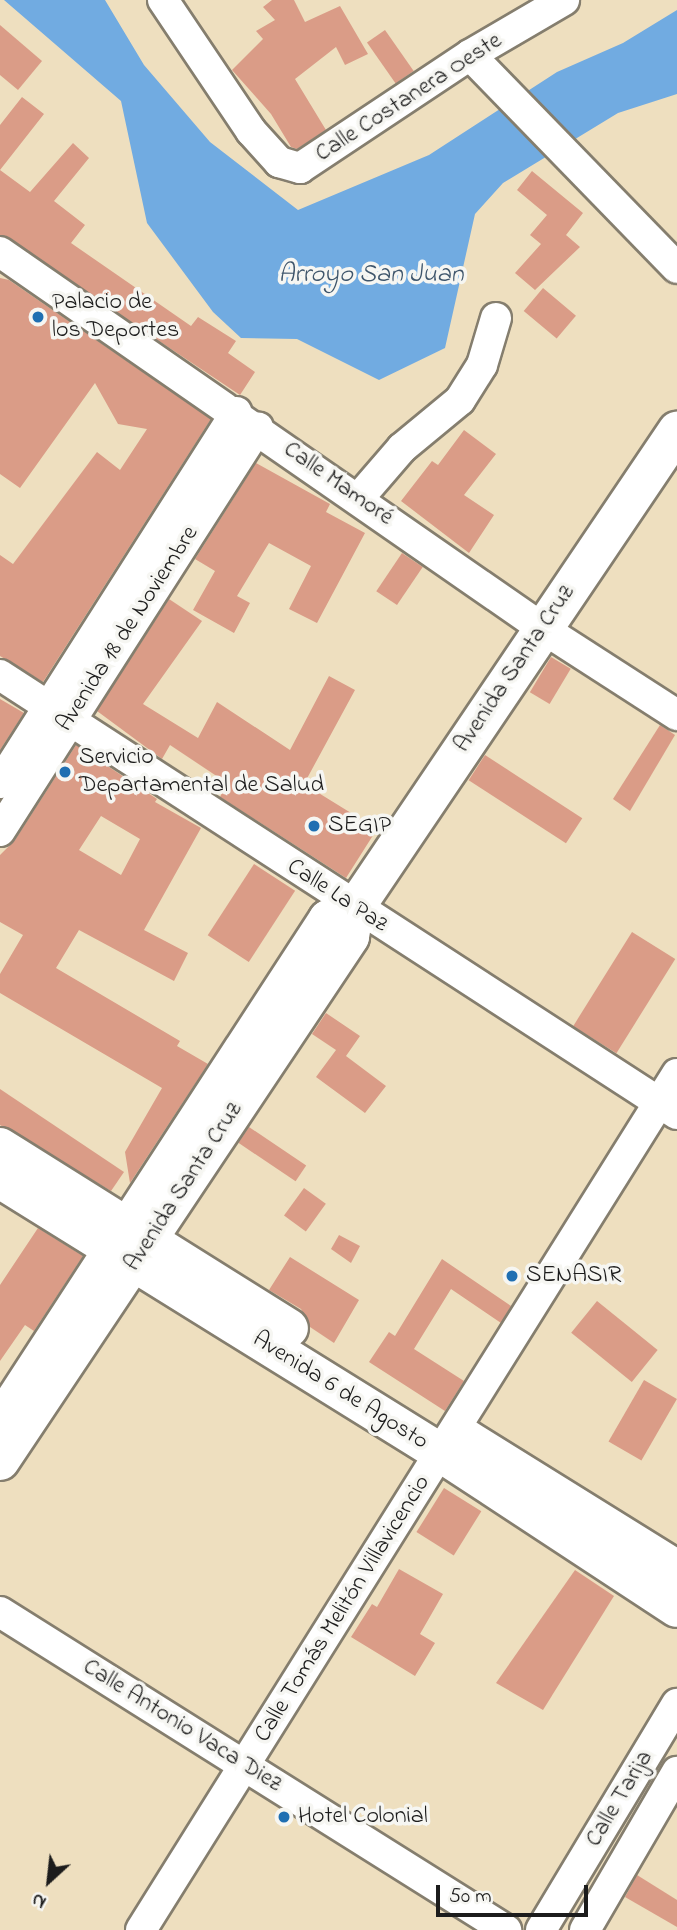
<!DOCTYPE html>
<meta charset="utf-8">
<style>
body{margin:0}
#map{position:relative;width:677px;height:1930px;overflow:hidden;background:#eedfbf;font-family:"Indie Flower",sans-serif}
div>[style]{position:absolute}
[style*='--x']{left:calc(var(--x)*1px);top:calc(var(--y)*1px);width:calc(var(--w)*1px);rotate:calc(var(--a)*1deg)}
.water>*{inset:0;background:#71abe1}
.building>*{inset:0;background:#da9c87;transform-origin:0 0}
.roads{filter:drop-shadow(2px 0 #857e6e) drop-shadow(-2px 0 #857e6e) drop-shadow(0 2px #857e6e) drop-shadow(0 -2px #857e6e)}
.minor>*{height:30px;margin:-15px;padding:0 15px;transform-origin:15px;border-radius:15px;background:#fff}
.major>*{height:38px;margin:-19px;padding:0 19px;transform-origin:19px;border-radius:19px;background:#fff}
.dots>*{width:19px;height:19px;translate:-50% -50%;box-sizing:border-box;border:4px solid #f6f6f2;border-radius:50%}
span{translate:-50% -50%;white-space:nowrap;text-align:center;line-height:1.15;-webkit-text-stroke:7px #f6f6f2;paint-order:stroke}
.street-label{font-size:24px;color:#1c1c1c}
.poi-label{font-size:24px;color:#1c1c1c}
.left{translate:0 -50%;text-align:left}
.water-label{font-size:26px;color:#3e556b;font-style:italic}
.north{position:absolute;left:14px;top:1846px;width:70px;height:70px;-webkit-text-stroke:5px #f6f6f2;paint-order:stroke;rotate:207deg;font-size:19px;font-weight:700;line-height:28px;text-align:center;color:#1c1c1c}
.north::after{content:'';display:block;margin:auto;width:24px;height:32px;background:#1c1c1c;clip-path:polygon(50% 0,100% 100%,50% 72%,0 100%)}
.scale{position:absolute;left:436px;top:1885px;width:152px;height:32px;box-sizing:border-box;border:4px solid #1c1c1c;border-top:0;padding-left:9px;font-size:21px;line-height:24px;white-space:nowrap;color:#1c1c1c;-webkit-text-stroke:5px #f6f6f2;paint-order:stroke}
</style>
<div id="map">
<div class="water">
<i style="clip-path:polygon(4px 0,105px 0,144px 65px,210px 142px,298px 210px,429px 155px,557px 72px,623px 43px,677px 10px,677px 94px,618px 113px,503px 183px,475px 214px,445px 348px,379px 380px,297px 339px,241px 338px,213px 312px,147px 223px,121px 101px)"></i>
</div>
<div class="building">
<i style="clip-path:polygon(272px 0,294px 0,305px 22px,340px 6px,368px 54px,345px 65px,336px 47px,295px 79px,326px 130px,297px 149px,291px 147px,271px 114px,232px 70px,263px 39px,256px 31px,275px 20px,263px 7px)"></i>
<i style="clip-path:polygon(0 25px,42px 61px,18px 90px,0 75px)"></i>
<i style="left:385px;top:30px;width:50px;height:22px;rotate:55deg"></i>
<i style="clip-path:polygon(22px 97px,44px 114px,0 170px,30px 192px,73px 143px,89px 158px,54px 201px,85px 225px,71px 243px,191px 326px,198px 317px,236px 341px,228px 353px,255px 372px,240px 395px,0 235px,0 125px)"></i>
<i style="clip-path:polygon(532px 171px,583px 213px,566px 235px,580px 247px,535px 290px,515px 273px,541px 244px,530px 235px,547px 215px,517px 190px)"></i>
<i style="clip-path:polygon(0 278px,9px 280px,211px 419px,43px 682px,0 656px,0 555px,13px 564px,97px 452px,120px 470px,147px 429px,118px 424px,95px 383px,20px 488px,0 474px)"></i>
<i style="left:543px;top:288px;width:43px;height:30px;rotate:40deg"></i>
<i style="clip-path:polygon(464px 430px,496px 454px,464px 495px,494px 515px,469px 553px,401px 501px,432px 461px,438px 465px)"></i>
<i style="clip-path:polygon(256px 463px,330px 504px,326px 512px,365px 533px,317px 623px,289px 609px,311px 566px,269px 543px,237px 596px,250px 603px,234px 633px,193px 610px,215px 571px,195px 559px)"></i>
<i style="left:402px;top:553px;width:25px;height:46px;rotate:34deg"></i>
<i style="clip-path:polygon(169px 599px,202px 621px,143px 704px,198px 738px,217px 702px,290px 750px,329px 676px,355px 690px,304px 784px,377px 829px,346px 878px,220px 797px,227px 783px,170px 745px,162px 759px,97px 711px)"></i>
<i style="left:551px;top:657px;width:23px;height:41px;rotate:31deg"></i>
<i style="clip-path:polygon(0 699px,24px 713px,0 750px)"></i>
<i style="clip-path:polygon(660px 725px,675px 735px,630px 811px,613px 799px)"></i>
<i style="clip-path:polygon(evenodd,76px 745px,157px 799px,155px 802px,201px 828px,144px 930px,188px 953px,174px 981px,79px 930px,56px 968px,180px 1041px,177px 1046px,208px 1064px,130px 1183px,125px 1152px,162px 1088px,0 993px,0 974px,23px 935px,0 922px,0 855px,15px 840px,76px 745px,101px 816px,140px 839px,121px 875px,79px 850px,101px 816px)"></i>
<i style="left:485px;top:755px;width:116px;height:30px;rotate:33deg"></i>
<i style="left:254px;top:864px;width:49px;height:85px;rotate:33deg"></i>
<i style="left:632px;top:932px;width:51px;height:111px;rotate:32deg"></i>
<i style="clip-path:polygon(326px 1013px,360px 1036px,346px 1056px,386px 1086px,365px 1113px,316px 1077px,336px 1050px,312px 1034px)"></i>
<i style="clip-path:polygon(0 1089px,124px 1172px,111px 1191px,0 1125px)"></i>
<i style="left:249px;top:1127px;width:69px;height:19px;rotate:34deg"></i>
<i style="left:304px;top:1188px;width:27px;height:34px;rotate:36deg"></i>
<i style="clip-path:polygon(38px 1228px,83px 1256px,34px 1331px,25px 1325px,0 1361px,0 1285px)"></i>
<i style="clip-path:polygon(339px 1235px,360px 1246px,351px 1263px,331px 1249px)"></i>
<i style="clip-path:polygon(290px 1257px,359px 1300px,334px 1343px,310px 1327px,301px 1309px,269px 1290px)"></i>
<i style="clip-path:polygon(442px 1259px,511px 1306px,501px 1323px,451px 1289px,414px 1349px,464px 1381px,445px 1411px,369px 1362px,389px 1332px,395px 1336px)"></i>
<i style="left:597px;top:1301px;width:78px;height:41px;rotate:39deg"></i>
<i style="left:644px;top:1380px;width:38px;height:71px;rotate:30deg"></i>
<i style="left:444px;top:1488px;width:44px;height:52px;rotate:32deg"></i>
<i style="clip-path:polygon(399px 1569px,443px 1594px,420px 1634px,435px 1643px,415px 1676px,351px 1637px,372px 1604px,377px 1607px)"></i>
<i style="clip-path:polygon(575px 1570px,614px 1596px,543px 1710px,496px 1683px)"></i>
<i style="clip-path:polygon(637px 1875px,677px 1900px,677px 1927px,625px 1897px)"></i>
</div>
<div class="roads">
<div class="minor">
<i style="--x:163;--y:0;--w:158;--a:56.1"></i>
<i style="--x:251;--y:131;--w:42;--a:47.9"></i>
<i style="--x:279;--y:162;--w:22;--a:16"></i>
<i style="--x:300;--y:168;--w:204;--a:-33.6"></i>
<i style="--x:470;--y:55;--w:109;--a:-30.3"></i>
<i style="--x:470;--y:55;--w:297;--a:45.8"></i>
<i style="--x:0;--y:252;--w:660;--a:34.75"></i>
<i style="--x:542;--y:628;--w:161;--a:32.8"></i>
<i style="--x:358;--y:499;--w:67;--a:-49.2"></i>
<i style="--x:402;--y:448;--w:75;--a:-39.6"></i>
<i style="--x:460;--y:400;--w:41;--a:-57.8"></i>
<i style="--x:482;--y:365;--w:49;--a:-73.4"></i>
<i style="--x:0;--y:675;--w:807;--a:32.96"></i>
<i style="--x:0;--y:783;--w:440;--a:-57.5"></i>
<i style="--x:0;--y:831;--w:479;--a:-57.4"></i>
<i style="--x:0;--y:1612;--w:598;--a:32.15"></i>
<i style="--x:141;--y:1930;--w:1010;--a:-57.95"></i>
<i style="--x:541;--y:1930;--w:264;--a:-59"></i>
<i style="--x:585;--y:1930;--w:183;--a:-59.8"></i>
</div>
<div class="major">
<i style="--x:355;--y:908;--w:576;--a:-55.98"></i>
<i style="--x:0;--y:1147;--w:341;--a:32.1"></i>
<i style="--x:0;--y:1179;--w:519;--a:31.85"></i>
<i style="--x:441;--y:1453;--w:282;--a:33.3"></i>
<i style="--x:0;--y:1423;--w:601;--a:-56.94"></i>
<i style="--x:328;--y:919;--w:29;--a:-22"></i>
<i style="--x:355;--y:908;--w:29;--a:100"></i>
<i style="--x:350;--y:937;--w:630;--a:123.74"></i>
<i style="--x:462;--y:1436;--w:253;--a:31.9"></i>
</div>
</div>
<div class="dots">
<i style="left:38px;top:317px;background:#1f6fb2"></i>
<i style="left:65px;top:772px;background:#1f6fb2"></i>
<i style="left:314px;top:826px;background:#1f6fb2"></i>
<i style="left:512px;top:1276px;background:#1f6fb2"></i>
<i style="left:284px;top:1817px;background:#1f6fb2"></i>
</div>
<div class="street-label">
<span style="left:409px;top:98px;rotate:-33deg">Calle Costanera Oeste</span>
<span style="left:338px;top:484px;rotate:35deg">Calle Mamoré</span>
<span style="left:128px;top:629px;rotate:-57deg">Avenida 18 de Noviembre</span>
<span style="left:515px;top:669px;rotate:-56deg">Avenida Santa Cruz</span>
<span style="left:337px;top:896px;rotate:33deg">Calle La Paz</span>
<span style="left:184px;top:1187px;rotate:-57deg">Avenida Santa Cruz</span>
<span style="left:340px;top:1391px;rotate:32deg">Avenida 6 de Agosto</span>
<span style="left:343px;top:1609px;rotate:-58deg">Calle Tomás Melitón Villavicencio</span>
<span style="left:182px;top:1726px;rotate:32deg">Calle Antonio Vaca Diez</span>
<span style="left:620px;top:1799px;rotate:-59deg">Calle Tarija</span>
</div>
<div class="poi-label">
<span class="left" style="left:52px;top:317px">Palacio de<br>los Deportes</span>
<span class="left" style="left:79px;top:772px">Servicio<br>Departamental de Salud</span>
<span class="left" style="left:328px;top:826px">SEGIP</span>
<span class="left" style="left:526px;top:1276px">SENASIR</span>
<span class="left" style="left:298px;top:1817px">Hotel Colonial</span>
</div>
<div class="water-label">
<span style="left:371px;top:276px">Arroyo San Juan</span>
</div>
<div class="north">N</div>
<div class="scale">50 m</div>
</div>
